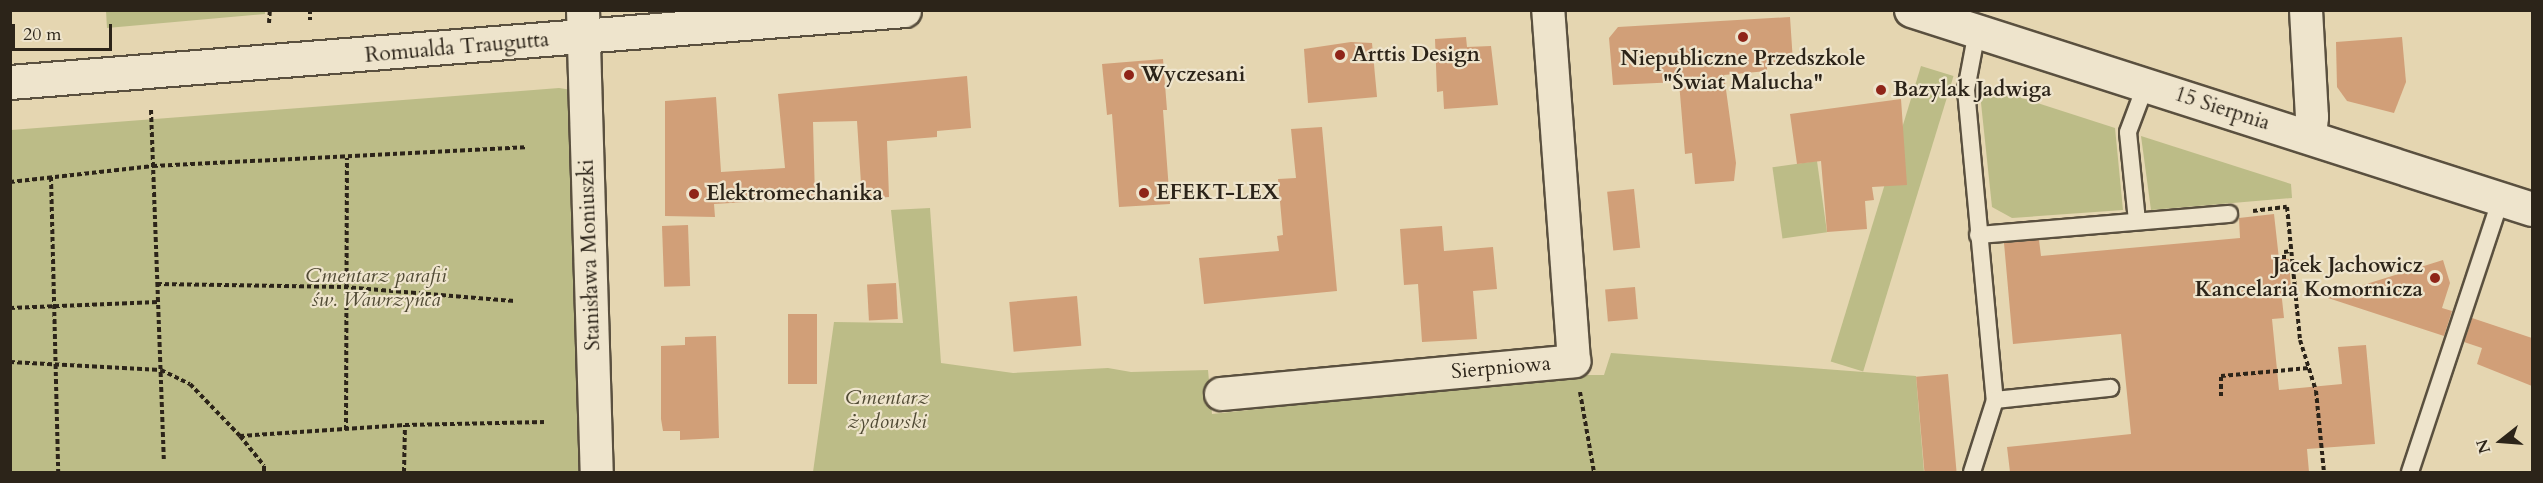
<!DOCTYPE html>
<meta charset="utf-8">
<style>
body{margin:0}
#map{position:relative;width:2543px;height:483px;overflow:hidden;background:#e5d6b1;font-family:Cardo,serif}
div>[style]{position:absolute}
[style*='--x']{left:calc(var(--x)*1px);top:calc(var(--y)*1px);width:calc(var(--w)*1px);rotate:calc(var(--a)*1deg)}
.green>*{inset:0;background:#bcbc87;transform-origin:0 0}
.building>*{inset:0;background:#d19f78;transform-origin:0 0}
.path>*{height:4px;margin-top:-2px;transform-origin:0;background:repeating-linear-gradient(90deg,#2c2419 0 4.5px,transparent 0 7.5px)}
.roads{filter:drop-shadow(2px 0 #5a503f) drop-shadow(-2px 0 #5a503f) drop-shadow(0 2px #5a503f) drop-shadow(0 -2px #5a503f)}
.lane>*{height:16px;margin:-8px;padding:0 8px;transform-origin:8px;border-radius:8px;background:#eee4cc}
.street>*{height:32px;margin:-16px;padding:0 16px;transform-origin:16px;border-radius:16px;background:#eee4cc}
.secondary>*{height:33px;margin:-16.5px;padding:0 16.5px;transform-origin:16.5px;border-radius:16.5px;background:#eee4cc}
.dots>*{width:16px;height:16px;translate:-50% -50%;box-sizing:border-box;border:3px solid #eee4cc;border-radius:50%}
span{translate:-50% -50%;white-space:nowrap;text-align:center;line-height:1.15;-webkit-text-stroke:4.5px #eee4cc;paint-order:stroke}
.street-label{font-size:21px;color:#2c2419}
.poi-label{font-size:21px;color:#2c2419;font-weight:700}
.left{translate:0 -50%;text-align:left}
.right{translate:-100% -50%;text-align:right}
.park-label{font-size:21px;color:#504a34;font-style:italic}
.frame{position:absolute;inset:0;border:12px solid #2c2419;pointer-events:none}
.north{position:absolute;left:2471px;top:411px;width:60px;height:60px;-webkit-text-stroke:4px #eee4cc;paint-order:stroke;rotate:253deg;font-size:16px;font-weight:700;line-height:24px;text-align:center;color:#2c2419}
.north::after{content:'';display:block;margin:auto;width:21px;height:27px;background:#2c2419;clip-path:polygon(50% 0,100% 100%,50% 72%,0 100%)}
.scale{position:absolute;left:12px;top:24px;width:100px;height:27px;box-sizing:border-box;border:3px solid #2c2419;border-top:0;padding-left:8px;font-size:18px;line-height:21px;white-space:nowrap;color:#2c2419;-webkit-text-stroke:4px #eee4cc;paint-order:stroke}
</style>
<div id="map">
<div class="green">
<i style="clip-path:polygon(106px 11px,106px 10px,265px 11px,265px 14px,107px 28px)"></i>
<i style="left:1921px;top:66px;width:34px;height:309px;rotate:17deg"></i>
<i style="clip-path:polygon(1979px 84px,2115px 128px,2123px 210px,2012px 218px,1992px 207px)"></i>
<i style="clip-path:polygon(559px 88px,572px 90px,584px 472px,11px 472px,11px 130px)"></i>
<i style="clip-path:polygon(2141px 136px,2291px 184px,2292px 198px,2151px 210px)"></i>
<i style="left:1817px;top:161px;width:72px;height:45px;rotate:82deg"></i>
<i style="clip-path:polygon(930px 208px,941px 363px,1013px 373px,1108px 368px,1131px 372px,1208px 370px,1212px 414px,1577px 375px,1604px 375px,1611px 353px,1916px 376px,1924px 472px,813px 472px,834px 322px,903px 323px,891px 210px)"></i>
</div>
<div class="building">
<i style="clip-path:polygon(1790px 17px,1793px 62px,1767px 64px,1767px 71px,1724px 75px,1736px 163px,1734px 181px,1695px 184px,1692px 153px,1685px 154px,1679px 82px,1613px 85px,1609px 38px,1618px 27px)"></i>
<i style="clip-path:polygon(1466px 37px,1467px 47px,1491px 46px,1498px 105px,1444px 109px,1443px 91px,1437px 92px,1435px 39px)"></i>
<i style="clip-path:polygon(2402px 37px,2406px 82px,2394px 113px,2347px 101px,2337px 87px,2336px 42px)"></i>
<i style="clip-path:polygon(1351px 42px,1372px 43px,1377px 97px,1308px 103px,1304px 49px)"></i>
<i style="clip-path:polygon(1163px 59px,1167px 110px,1163px 110px,1170px 204px,1119px 207px,1112px 114px,1107px 115px,1102px 64px)"></i>
<i style="clip-path:polygon(967px 76px,971px 128px,937px 131px,937px 137px,887px 141px,889px 197px,862px 199px,857px 121px,813px 122px,815px 198px,714px 204px,715px 217px,665px 216px,665px 101px,716px 97px,721px 172px,785px 168px,778px 94px)"></i>
<i style="clip-path:polygon(1901px 99px,1907px 185px,1872px 187px,1874px 200px,1865px 201px,1867px 229px,1827px 232px,1821px 161px,1797px 164px,1790px 114px)"></i>
<i style="clip-path:polygon(1322px 127px,1337px 291px,1204px 304px,1199px 258px,1279px 251px,1277px 236px,1283px 235px,1278px 179px,1296px 178px,1291px 129px)"></i>
<i style="left:1634px;top:189px;width:59px;height:27px;rotate:84deg"></i>
<i style="clip-path:polygon(2274px 214px,2279px 259px,2289px 259px,2291px 289px,2281px 290px,2284px 318px,2272px 319px,2279px 390px,2342px 384px,2338px 347px,2366px 345px,2375px 444px,2307px 449px,2309px 472px,2010px 472px,2007px 447px,2131px 434px,2121px 334px,2013px 344px,2004px 243px,2039px 240px,2041px 256px,2240px 238px,2239px 218px)"></i>
<i style="left:688px;top:225px;width:61px;height:26px;rotate:88deg"></i>
<i style="clip-path:polygon(1442px 226px,1444px 251px,1493px 247px,1497px 289px,1473px 291px,1477px 339px,1422px 342px,1418px 284px,1404px 285px,1400px 229px)"></i>
<i style="clip-path:polygon(2443px 260px,2450px 283px,2442px 308px,2452px 311px,2444px 336px,2325px 297px)"></i>
<i style="left:896px;top:283px;width:36px;height:29px;rotate:87deg"></i>
<i style="left:1635px;top:287px;width:32px;height:30px;rotate:85deg"></i>
<i style="left:1077px;top:296px;width:50px;height:68px;rotate:85deg"></i>
<i style="left:788px;top:314px;width:29px;height:70px"></i>
<i style="clip-path:polygon(2472px 318px,2532px 338px,2532px 386px,2477px 364px,2482px 348px,2464px 342px)"></i>
<i style="clip-path:polygon(716px 336px,719px 438px,680px 440px,680px 431px,663px 431px,661px 419px,661px 346px,685px 345px,685px 337px)"></i>
<i style="left:1948px;top:374px;width:98px;height:32px;rotate:85deg"></i>
</div>
<div class="path">
<i style="--x:310;--y:10;--w:10;--a:90"></i>
<i style="--x:269;--y:23;--w:13;--a:-86"></i>
<i style="--x:151;--y:110;--w:351;--a:87.9"></i>
<i style="--x:51;--y:177;--w:295;--a:88.6"></i>
<i style="--x:10;--y:182;--w:144;--a:-6.4"></i>
<i style="--x:153;--y:166;--w:373;--a:-2.9"></i>
<i style="--x:2253;--y:211;--w:34;--a:-7"></i>
<i style="--x:2287;--y:207;--w:134;--a:84.4"></i>
<i style="--x:2300;--y:340;--w:53;--a:72.6"></i>
<i style="--x:2316;--y:391;--w:81;--a:84.4"></i>
<i style="--x:2284;--y:259;--w:7;--a:-90"></i>
<i style="--x:2284;--y:252;--w:7;--a:-8"></i>
<i style="--x:157;--y:284;--w:187;--a:0.9"></i>
<i style="--x:344;--y:287;--w:172;--a:4.7"></i>
<i style="--x:10;--y:308;--w:148;--a:-2.3"></i>
<i style="--x:10;--y:362;--w:151;--a:3"></i>
<i style="--x:161;--y:370;--w:32;--a:26"></i>
<i style="--x:190;--y:384;--w:72;--a:46.1"></i>
<i style="--x:240;--y:436;--w:38;--a:51"></i>
<i style="--x:264;--y:466;--w:6;--a:90"></i>
<i style="--x:1580;--y:392;--w:81;--a:80.1"></i>
<i style="--x:2221;--y:396;--w:20;--a:-90"></i>
<i style="--x:2221;--y:376;--w:88;--a:-5.2"></i>
<i style="--x:346;--y:430;--w:272;--a:-89.8"></i>
<i style="--x:240;--y:436;--w:165;--a:-3.8"></i>
<i style="--x:405;--y:425;--w:141;--a:-1.2"></i>
<i style="--x:404;--y:472;--w:47;--a:-88.8"></i>
</div>
<div class="roads">
<div class="lane">
<i style="--x:1977;--y:31;--w:60;--a:100.6"></i>
<i style="--x:1966;--y:90;--w:311;--a:84.7"></i>
<i style="--x:1995;--y:400;--w:116;--a:-6"></i>
<i style="--x:2137;--y:221;--w:89;--a:-95.8"></i>
<i style="--x:2128;--y:132;--w:51;--a:-69.4"></i>
<i style="--x:1978;--y:235;--w:252;--a:-4.8"></i>
<i style="--x:1972;--y:472;--w:76;--a:-72.3"></i>
<i style="--x:2410;--y:472;--w:289;--a:-71.6"></i>
</div>
<div class="street">
<i style="--x:583;--y:10;--w:462;--a:88.3"></i>
<i style="--x:2306;--y:10;--w:107;--a:86.8"></i>
<i style="--x:2312;--y:117;--w:20;--a:96"></i>
<i style="--x:1221;--y:394;--w:355;--a:-5.3"></i>
<i style="--x:1574;--y:361;--w:352;--a:-94.2"></i>
</div>
<div class="secondary">
<i style="--x:1911;--y:10;--w:652;--a:17.77"></i>
<i style="--x:10;--y:82;--w:897;--a:-4.6"></i>
</div>
</div>
<div class="dots">
<i style="left:1743px;top:37px;background:#8f2418"></i>
<i style="left:1340px;top:55px;background:#8f2418"></i>
<i style="left:1129px;top:75px;background:#8f2418"></i>
<i style="left:1881px;top:90px;background:#8f2418"></i>
<i style="left:1144px;top:193px;background:#8f2418"></i>
<i style="left:694px;top:194px;background:#8f2418"></i>
<i style="left:2435px;top:278px;background:#8f2418"></i>
</div>
<div class="street-label">
<span style="left:457px;top:48px;rotate:-5deg">Romualda Traugutta</span>
<span style="left:2222px;top:109px;rotate:18deg">15 Sierpnia</span>
<span style="left:590px;top:255px;rotate:-92deg">Stanisława Moniuszki</span>
<span style="left:1501px;top:368px;rotate:-5deg">Sierpniowa</span>
</div>
<div class="poi-label">
<span class="left" style="left:1352px;top:55px">Arttis Design</span>
<span style="left:1743px;top:71px">Niepubliczne Przedszkole<br>"Świat Malucha"</span>
<span class="left" style="left:1141px;top:75px">Wyczesani</span>
<span class="left" style="left:1893px;top:90px">Bazylak Jadwiga</span>
<span class="left" style="left:1156px;top:193px">EFEKT-LEX</span>
<span class="left" style="left:706px;top:194px">Elektromechanika</span>
<span class="right" style="left:2423px;top:278px">Jacek Jachowicz<br>Kancelaria Komornicza</span>
</div>
<div class="park-label">
<span style="left:376px;top:288px">Cmentarz parafii<br>św. Wawrzyńca</span>
<span style="left:887px;top:410px">Cmentarz<br>żydowski</span>
</div>
<div class="frame"></div>
<div class="north">N</div>
<div class="scale">20 m</div>
</div>
